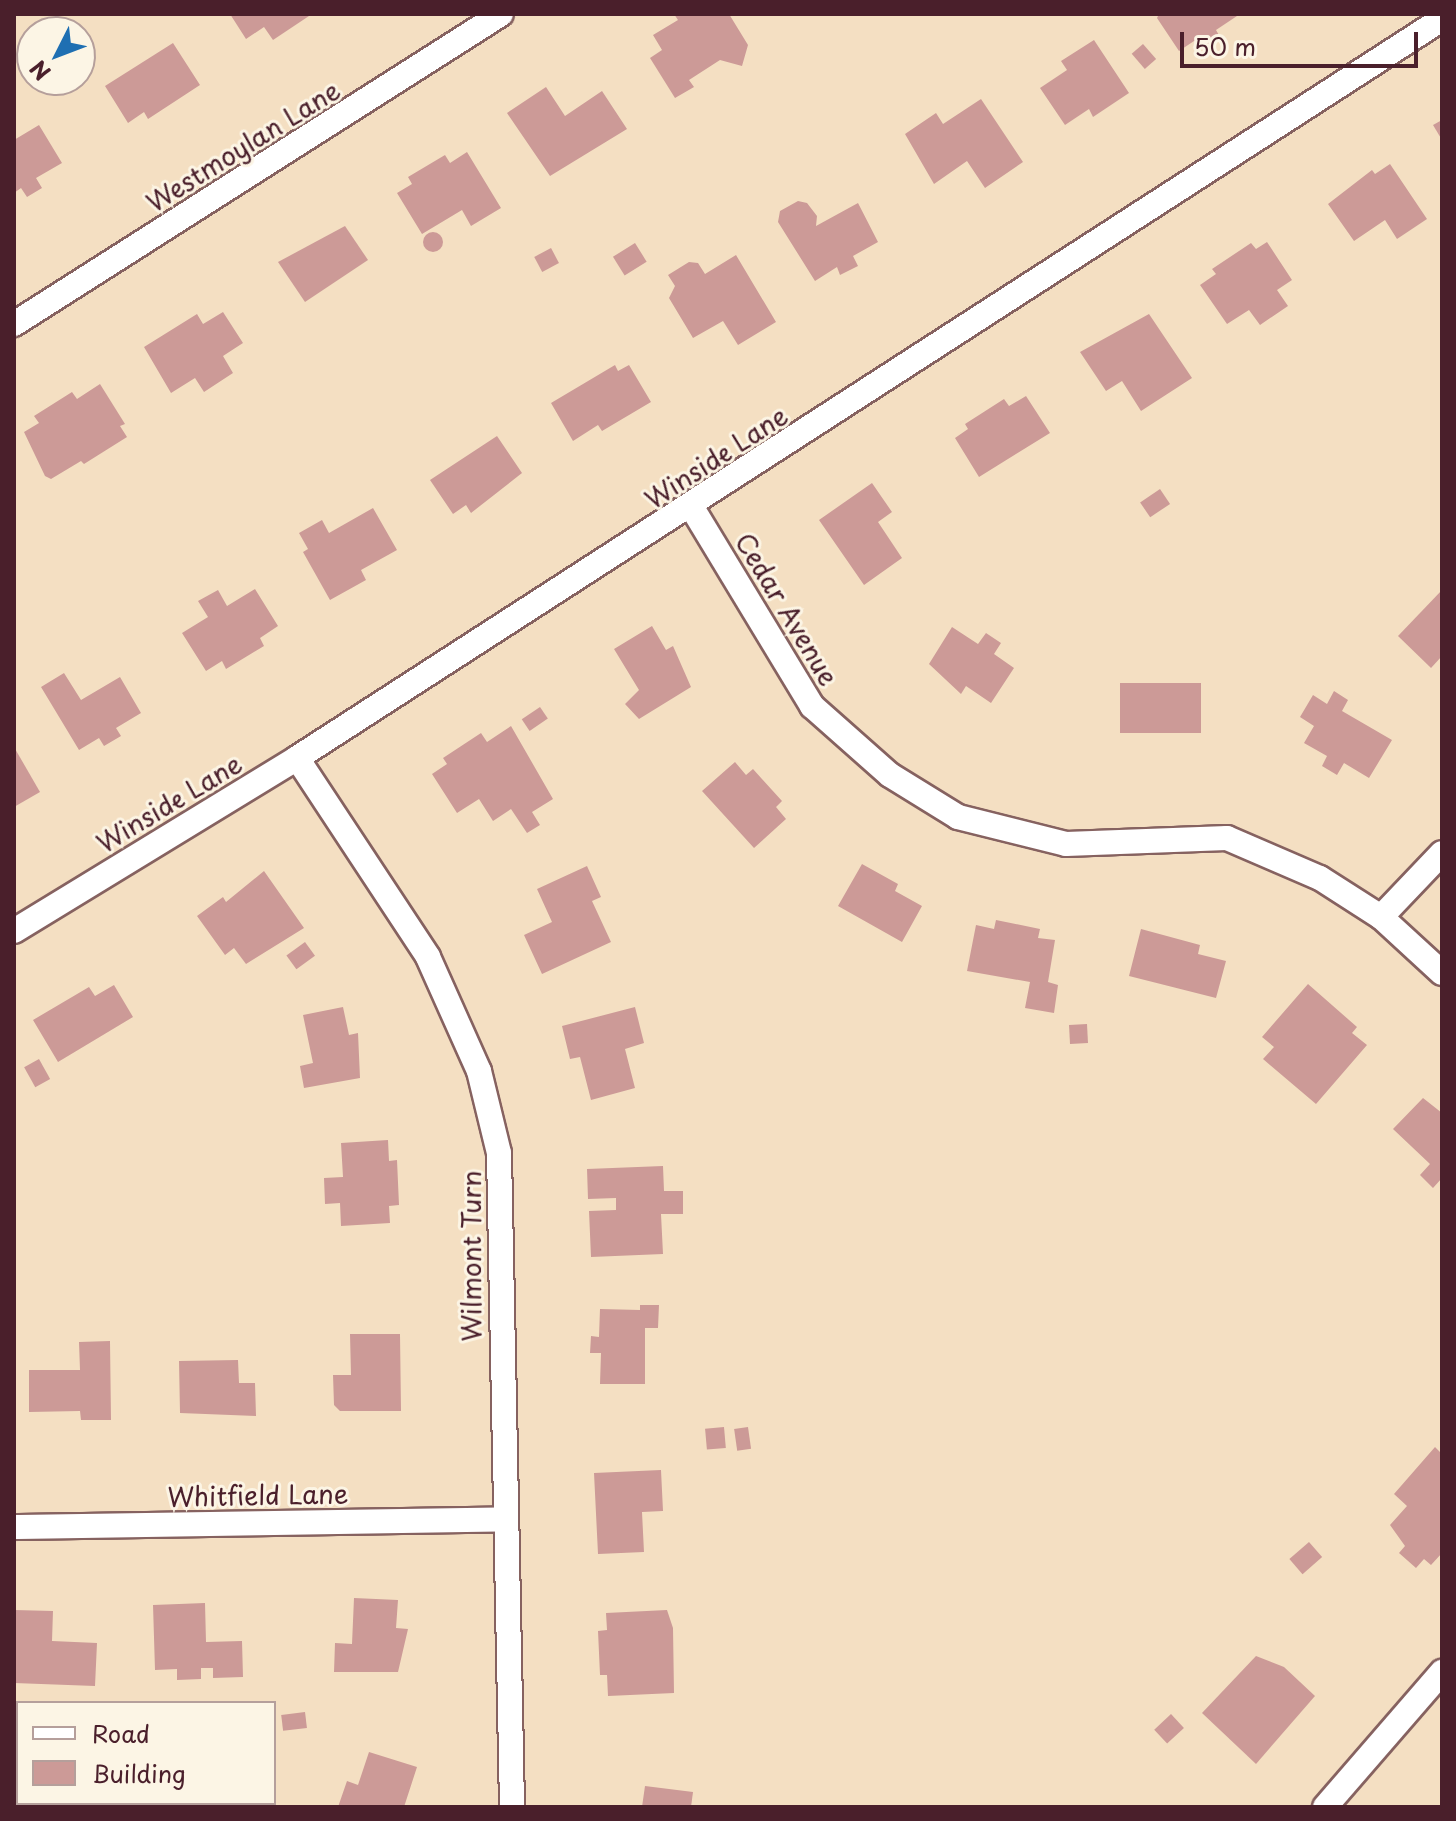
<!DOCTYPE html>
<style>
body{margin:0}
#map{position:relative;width:1456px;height:1821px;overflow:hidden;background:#f4dfc2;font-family:"Playpen Sans",sans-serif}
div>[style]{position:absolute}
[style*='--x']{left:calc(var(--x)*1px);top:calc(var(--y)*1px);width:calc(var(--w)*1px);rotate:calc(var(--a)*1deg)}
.building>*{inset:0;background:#cc9a97;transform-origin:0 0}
.round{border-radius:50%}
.roads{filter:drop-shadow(2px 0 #866260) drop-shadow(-2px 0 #866260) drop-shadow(0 2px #866260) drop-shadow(0 -2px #866260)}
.street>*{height:24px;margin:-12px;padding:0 12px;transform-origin:12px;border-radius:12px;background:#fff}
span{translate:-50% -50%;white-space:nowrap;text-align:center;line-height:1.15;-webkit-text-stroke:6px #fcf5e5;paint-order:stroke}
.street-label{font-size:26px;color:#4a1f2b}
.frame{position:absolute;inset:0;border:16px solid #4a1f2b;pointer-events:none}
.legend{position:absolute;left:16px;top:1701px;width:260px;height:104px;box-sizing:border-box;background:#fcf5e5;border:2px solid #b59f9b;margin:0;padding:10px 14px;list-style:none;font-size:24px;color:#4a1f2b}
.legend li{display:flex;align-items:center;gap:16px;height:40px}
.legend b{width:40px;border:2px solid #b59f9b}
.north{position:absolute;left:16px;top:16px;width:80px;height:80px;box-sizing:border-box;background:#fcf5e5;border:2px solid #b59f9b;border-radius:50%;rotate:228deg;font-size:22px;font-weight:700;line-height:32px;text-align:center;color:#4a1f2b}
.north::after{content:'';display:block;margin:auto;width:28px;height:36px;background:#1f6fb2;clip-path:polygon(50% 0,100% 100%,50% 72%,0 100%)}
.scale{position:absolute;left:1180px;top:32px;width:238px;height:36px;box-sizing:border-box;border:4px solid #4a1f2b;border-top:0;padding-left:10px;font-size:24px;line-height:28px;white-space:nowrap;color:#4a1f2b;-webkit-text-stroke:6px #fcf5e5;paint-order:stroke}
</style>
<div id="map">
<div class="building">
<i style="clip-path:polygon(230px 14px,312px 14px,273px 40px,264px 27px,246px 39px)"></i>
<i style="clip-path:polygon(674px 14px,729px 14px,748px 45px,742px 66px,720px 60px,689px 80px,694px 87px,675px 98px,650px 58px,662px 50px,653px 35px,678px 20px)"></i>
<i style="clip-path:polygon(1159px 14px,1240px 14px,1216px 30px,1220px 37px,1206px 46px,1200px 37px,1179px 51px,1157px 18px)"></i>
<i style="clip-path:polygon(1094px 40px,1129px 93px,1093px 117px,1089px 109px,1065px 125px,1040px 88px,1067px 70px,1061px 61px)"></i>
<i style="clip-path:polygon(173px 43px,200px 85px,148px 119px,144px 112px,128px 123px,105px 86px)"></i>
<i style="left:1143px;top:44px;width:20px;height:15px;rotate:49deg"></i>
<i style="clip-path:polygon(546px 87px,565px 116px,602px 91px,627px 129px,550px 176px,507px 113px)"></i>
<i style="clip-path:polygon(981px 99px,1023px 162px,985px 188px,967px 161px,934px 184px,905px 134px,936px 113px,943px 124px)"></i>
<i style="clip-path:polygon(1442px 120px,1442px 140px,1433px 125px)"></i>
<i style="clip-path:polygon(39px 125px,62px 163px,36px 178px,42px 188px,27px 197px,21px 188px,14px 193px,14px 140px)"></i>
<i style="clip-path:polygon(467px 152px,501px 208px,471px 226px,462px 210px,422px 234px,397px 193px,412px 184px,408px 177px,445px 155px,450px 163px)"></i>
<i style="clip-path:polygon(1390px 164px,1427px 219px,1397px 239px,1385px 220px,1354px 241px,1328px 204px,1372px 170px,1375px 174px)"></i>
<i style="clip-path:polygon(798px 201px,807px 203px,817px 216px,816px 226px,858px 203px,878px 242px,853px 256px,858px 266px,840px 275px,837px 267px,815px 281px,778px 222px,780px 211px)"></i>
<i style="clip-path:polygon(345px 226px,368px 260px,305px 302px,278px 262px)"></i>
<i class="round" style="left:423px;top:232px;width:20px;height:20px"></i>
<i style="clip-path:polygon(1267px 242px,1292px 280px,1277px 290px,1288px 306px,1260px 325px,1249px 310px,1227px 324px,1200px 285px,1216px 274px,1212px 269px,1251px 243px,1256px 249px)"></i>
<i style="left:635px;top:243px;width:22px;height:26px;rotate:58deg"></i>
<i style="left:551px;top:248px;width:17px;height:19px;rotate:62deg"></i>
<i style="clip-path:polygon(736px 255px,776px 322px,738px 345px,723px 321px,693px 338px,669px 298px,675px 286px,668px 275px,689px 262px,698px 263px,705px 274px)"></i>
<i style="clip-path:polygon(223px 312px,243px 343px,223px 356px,233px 373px,204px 392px,195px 378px,171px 393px,144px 347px,197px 314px,203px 324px)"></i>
<i style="clip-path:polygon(1149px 314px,1192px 378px,1141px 411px,1122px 381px,1106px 391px,1080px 352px)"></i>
<i style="clip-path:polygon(615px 365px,618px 371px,629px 365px,651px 402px,602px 431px,598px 425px,573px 441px,551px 403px)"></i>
<i style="clip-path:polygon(100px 384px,125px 424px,120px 426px,127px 437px,84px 464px,81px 461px,51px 479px,45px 476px,24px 432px,39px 423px,34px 416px,72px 392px,77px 399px)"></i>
<i style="clip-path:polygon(1026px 396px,1050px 433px,979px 477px,955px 438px,968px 429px,965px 424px,1004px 399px,1009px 406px)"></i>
<i style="clip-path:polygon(497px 436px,522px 473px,471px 513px,466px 505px,453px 514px,430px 480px)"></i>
<i style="clip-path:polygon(872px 483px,892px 512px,878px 522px,902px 558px,864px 585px,819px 520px)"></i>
<i style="left:1160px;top:489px;width:18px;height:24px;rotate:56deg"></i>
<i style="clip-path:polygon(373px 508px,397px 550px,361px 570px,366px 580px,330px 600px,303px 552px,308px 549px,299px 533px,322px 520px,329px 533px)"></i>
<i style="clip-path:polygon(255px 589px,278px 626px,260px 638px,264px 646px,226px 669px,222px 661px,206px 671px,182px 633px,208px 617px,198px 601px,218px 590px,227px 606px)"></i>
<i style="clip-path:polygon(1442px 590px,1442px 656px,1431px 668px,1398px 636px)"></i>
<i style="clip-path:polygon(652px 626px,666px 650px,673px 646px,691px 687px,639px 719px,625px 704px,639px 690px,614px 649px)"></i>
<i style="clip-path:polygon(952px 627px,978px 644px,986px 633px,1001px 643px,994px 654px,1014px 668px,991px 703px,966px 686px,961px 694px,929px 664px)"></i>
<i style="clip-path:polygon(64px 673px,81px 700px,120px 677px,141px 713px,116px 728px,121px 736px,104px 746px,99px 738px,79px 750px,41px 687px)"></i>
<i style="left:1201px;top:683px;width:50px;height:81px;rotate:90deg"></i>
<i style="clip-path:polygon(1334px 691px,1348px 700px,1342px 711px,1392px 740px,1369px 778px,1344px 763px,1337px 775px,1322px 766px,1327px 756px,1304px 743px,1314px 726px,1300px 717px,1313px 695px,1327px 704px)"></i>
<i style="left:540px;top:707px;width:14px;height:22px;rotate:56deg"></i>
<i style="clip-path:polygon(511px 726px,553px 799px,532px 812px,540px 825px,527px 833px,511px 809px,493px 821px,479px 799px,457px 813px,432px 774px,447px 764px,443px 758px,481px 733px,487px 742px)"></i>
<i style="clip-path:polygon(14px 747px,40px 792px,14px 807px)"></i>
<i style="clip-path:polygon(735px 762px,746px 775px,753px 769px,782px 801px,776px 807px,786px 819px,754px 848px,702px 791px)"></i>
<i style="clip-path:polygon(862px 864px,898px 884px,895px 891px,922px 906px,902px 942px,838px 906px)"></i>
<i style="clip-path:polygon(587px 866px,601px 897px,592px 901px,611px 942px,542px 974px,524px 935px,552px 922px,537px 889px)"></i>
<i style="clip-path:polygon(264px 871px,304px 928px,246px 964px,234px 948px,225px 955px,197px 916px,223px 897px,226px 902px)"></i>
<i style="clip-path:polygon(996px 920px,1040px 929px,1038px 938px,1055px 940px,1048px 982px,1058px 985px,1054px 1013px,1025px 1008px,1030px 982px,967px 971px,976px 925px,994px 929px)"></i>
<i style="clip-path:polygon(1141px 929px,1200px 945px,1198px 954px,1226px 961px,1216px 998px,1129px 976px)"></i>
<i style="left:305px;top:942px;width:17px;height:23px;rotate:54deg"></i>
<i style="clip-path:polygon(1308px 984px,1357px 1027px,1352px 1033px,1367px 1045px,1316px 1104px,1263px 1059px,1274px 1047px,1262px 1037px)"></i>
<i style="clip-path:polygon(114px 985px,133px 1017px,58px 1062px,33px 1020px,89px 987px,95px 996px)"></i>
<i style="clip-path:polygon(343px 1007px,349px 1035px,358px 1033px,360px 1078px,304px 1088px,300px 1066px,313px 1063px,303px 1015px)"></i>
<i style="clip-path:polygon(635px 1007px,644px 1043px,625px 1049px,635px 1088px,591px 1100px,580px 1057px,570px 1059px,562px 1026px)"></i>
<i style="left:1087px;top:1024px;width:19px;height:18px;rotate:87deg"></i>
<i style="left:39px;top:1059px;width:23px;height:17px;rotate:61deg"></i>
<i style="clip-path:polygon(1423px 1098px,1442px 1113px,1442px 1178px,1433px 1188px,1420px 1175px,1430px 1164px,1393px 1129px)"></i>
<i style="clip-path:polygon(388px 1140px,389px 1161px,397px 1160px,399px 1205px,389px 1206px,390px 1223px,341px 1226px,340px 1203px,325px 1204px,324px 1178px,343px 1177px,341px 1143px)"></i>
<i style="clip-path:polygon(663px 1166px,664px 1191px,683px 1191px,683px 1214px,661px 1214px,663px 1254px,591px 1257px,589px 1211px,616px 1210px,616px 1198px,588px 1199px,587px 1169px)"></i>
<i style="clip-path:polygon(640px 1305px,659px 1305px,658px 1328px,645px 1328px,645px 1384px,600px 1384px,601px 1353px,590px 1353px,591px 1336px,599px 1337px,600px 1309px,640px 1310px)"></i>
<i style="clip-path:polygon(350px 1334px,400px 1334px,401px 1411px,340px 1411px,334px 1405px,333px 1375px,351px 1375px)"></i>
<i style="clip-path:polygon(110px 1341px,111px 1420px,81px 1420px,80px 1411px,29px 1412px,29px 1370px,80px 1370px,79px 1342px)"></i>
<i style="clip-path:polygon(238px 1360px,239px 1383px,255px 1383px,256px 1416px,180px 1413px,179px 1361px)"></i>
<i style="left:724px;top:1427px;width:21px;height:19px;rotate:85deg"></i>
<i style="left:748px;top:1427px;width:22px;height:14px;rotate:82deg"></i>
<i style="clip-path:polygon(1435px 1447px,1442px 1454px,1442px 1553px,1431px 1565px,1424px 1559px,1416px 1568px,1399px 1553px,1405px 1546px,1390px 1525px,1407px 1506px,1394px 1494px)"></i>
<i style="clip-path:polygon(661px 1470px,663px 1511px,642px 1512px,644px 1552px,598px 1554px,594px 1473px)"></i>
<i style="left:1309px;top:1542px;width:20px;height:26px;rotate:49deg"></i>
<i style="clip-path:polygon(354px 1598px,398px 1600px,396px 1628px,408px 1629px,398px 1672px,334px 1672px,335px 1643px,352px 1644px)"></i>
<i style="clip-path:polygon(205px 1603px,206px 1642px,242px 1641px,243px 1677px,213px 1678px,213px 1668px,201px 1668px,201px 1679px,177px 1680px,177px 1669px,155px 1670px,153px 1605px)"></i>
<i style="clip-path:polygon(14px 1610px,53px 1611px,52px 1641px,97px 1643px,95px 1686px,14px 1683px)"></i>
<i style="clip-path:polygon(667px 1610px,673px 1628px,674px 1693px,608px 1696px,607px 1675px,600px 1675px,598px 1631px,607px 1630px,606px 1613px)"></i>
<i style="clip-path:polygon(1256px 1656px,1284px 1667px,1315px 1696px,1256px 1764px,1202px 1713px)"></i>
<i style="left:305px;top:1712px;width:16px;height:24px;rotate:83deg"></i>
<i style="left:1171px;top:1714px;width:19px;height:23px;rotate:47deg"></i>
<i style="clip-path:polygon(369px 1752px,417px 1767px,404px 1807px,338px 1807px,347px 1781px,358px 1785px)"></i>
<i style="clip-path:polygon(645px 1786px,693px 1792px,691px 1807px,642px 1807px)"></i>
</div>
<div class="roads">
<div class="street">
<i style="--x:14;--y:324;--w:577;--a:-32.48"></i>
<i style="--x:691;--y:506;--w:234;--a:58.8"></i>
<i style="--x:812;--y:706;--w:104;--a:41.5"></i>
<i style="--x:890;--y:775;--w:80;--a:31.7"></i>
<i style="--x:958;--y:817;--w:111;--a:14"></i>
<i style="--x:1066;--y:844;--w:161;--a:-2.1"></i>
<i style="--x:1227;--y:838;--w:101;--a:23.3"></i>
<i style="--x:1320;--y:878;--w:72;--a:32.6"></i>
<i style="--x:1381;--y:917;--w:83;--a:42.6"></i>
<i style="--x:297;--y:758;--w:238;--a:56.6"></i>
<i style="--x:428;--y:957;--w:125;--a:65.9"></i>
<i style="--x:479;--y:1071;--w:84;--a:76.3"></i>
<i style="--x:499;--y:1153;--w:654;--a:88.86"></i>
<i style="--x:1381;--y:917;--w:88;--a:-46.4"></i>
<i style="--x:14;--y:931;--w:332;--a:-31.4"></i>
<i style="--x:297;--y:758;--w:1363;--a:-32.84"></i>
<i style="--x:14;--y:1527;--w:488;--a:-0.9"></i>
<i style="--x:1325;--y:1807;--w:179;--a:-49.1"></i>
</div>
</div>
<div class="street-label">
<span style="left:243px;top:146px;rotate:-32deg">Westmoylan Lane</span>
<span style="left:716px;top:457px;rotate:-33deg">Winside Lane</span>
<span style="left:787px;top:609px;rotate:59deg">Cedar Avenue</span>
<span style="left:169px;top:803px;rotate:-31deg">Winside Lane</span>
<span style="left:471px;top:1256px;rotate:-90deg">Wilmont Turn</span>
<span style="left:258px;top:1495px;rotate:-1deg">Whitfield Lane</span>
</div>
<div class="frame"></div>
<ul class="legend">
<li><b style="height:10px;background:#fff"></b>Road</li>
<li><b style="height:22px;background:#cc9a97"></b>Building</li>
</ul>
<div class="north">N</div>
<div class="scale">50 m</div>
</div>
